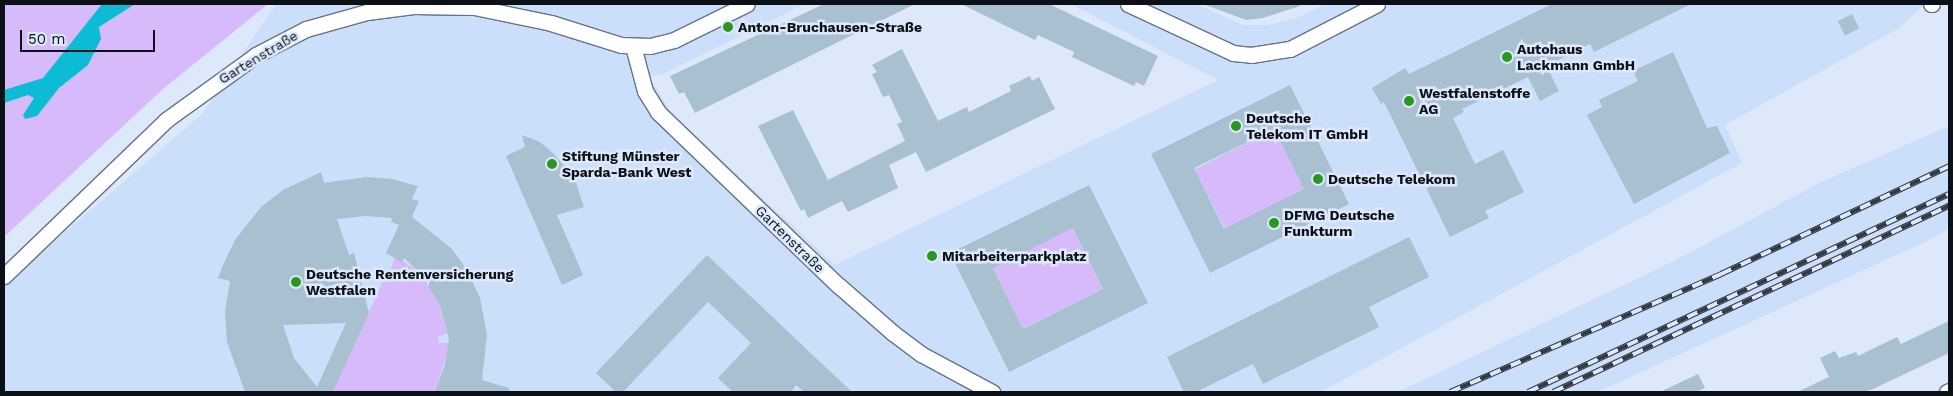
<!DOCTYPE html>
<meta charset="utf-8">
<style>
body{margin:0}
#map{position:relative;width:1953px;height:396px;overflow:hidden;background:#dde9fb;font-family:"Work Sans",sans-serif}
div>[style]{position:absolute}
[style*='--x']{left:calc(var(--x)*1px);top:calc(var(--y)*1px);width:calc(var(--w)*1px);rotate:calc(var(--a)*1deg)}
.built>*{inset:0;background:#cbdefa}
.green>*{inset:0;background:#d7bafa;transform-origin:0 0}
.water>*{inset:0;background:#0cbbd4}
.building>*{inset:0;background:#a8c0cf;transform-origin:0 0}
.roads{filter:drop-shadow(1px 0 #667386) drop-shadow(-1px 0 #667386) drop-shadow(0 1px #667386) drop-shadow(0 -1px #667386)}
.minor>*{height:15px;margin:-7.5px;padding:0 7.5px;transform-origin:7.5px;border-radius:7.5px;background:#fff}
.rail>*{height:5.5px;margin-top:-2.75px;transform-origin:0;background:repeating-linear-gradient(90deg,#dde9fb 0 11px,#343a43 0 22px);box-sizing:border-box;border-block:1px solid #343a43}
.dots>*{width:14px;height:14px;translate:-50% -50%;box-sizing:border-box;border:2px solid #dde9fb;border-radius:50%}
span{translate:-50% -50%;white-space:nowrap;text-align:center;line-height:1.15;-webkit-text-stroke:5px #dde9fb;paint-order:stroke}
.poi-label{font-size:14px;color:#0c1118;font-weight:700}
.left{translate:0 -50%;text-align:left}
.street-label{font-size:14px;color:#0c1118}
.frame{position:absolute;inset:0;border:5px solid #0c1118;pointer-events:none}
.scale{position:absolute;left:20px;top:30px;width:135px;height:22px;box-sizing:border-box;border:2px solid #0c1118;border-top:0;padding-left:6px;font-size:15px;line-height:18px;white-space:nowrap;color:#0c1118;-webkit-text-stroke:4px #dde9fb;paint-order:stroke}
</style>
<div id="map">
<div class="built">
<i style="clip-path:polygon(276px 4px,805px 4px,663px 74px,649px 76px,673px 115px,835px 265px,1218px 80px,1071px 4px,1196px 4px,1243px 25px,1268px 25px,1296px 18px,1326px 4px,1925px 4px,1899px 28px,1725px 125px,1742px 163px,1321px 392px,4px 392px,4px 285px,202px 114px)"></i>
<i style="clip-path:polygon(1949px 126px,1949px 229px,1925px 242px,1598px 392px,1398px 392px,1674px 261px,1821px 182px)"></i>
</div>
<div class="green">
<i style="clip-path:polygon(4px 4px,268px 4px,163px 89px,4px 237px)"></i>
<i style="left:1274px;top:129px;width:67px;height:89px;rotate:63deg"></i>
<i style="left:1073px;top:228px;width:68px;height:89px;rotate:64deg"></i>
<i style="clip-path:polygon(395px 256px,417px 270px,440px 305px,447px 333px,450px 333px,438px 336px,438px 343px,450px 343px,436px 389px,434px 392px,333px 392px,386px 275px,389px 276px)"></i>
</div>
<div class="water">
<i style="clip-path:polygon(102px 4px,135px 4px,99px 27px,101px 39px,88px 65px,59px 88px,37px 116px,25px 119px,23px 115px,34px 98px,28px 95px,4px 103px,4px 90px,43px 78px)"></i>
</div>
<div class="building">
<i style="clip-path:polygon(824px 4px,915px 4px,695px 113px,684px 92px,679px 94px,670px 76px)"></i>
<i style="clip-path:polygon(961px 4px,1049px 4px,1158px 56px,1144px 86px,1136px 82px,1134px 86px,1072px 57px,1074px 52px,1038px 35px,1035px 40px)"></i>
<i style="clip-path:polygon(1203px 4px,1299px 4px,1300px 6px,1263px 18px,1246px 20px)"></i>
<i style="clip-path:polygon(1552px 4px,1691px 4px,1594px 52px,1590px 44px,1558px 60px,1547px 67px,1559px 91px,1540px 101px,1528px 77px,1462px 109px,1464px 112px,1453px 118px,1475px 164px,1503px 150px,1524px 192px,1485px 211px,1489px 218px,1450px 237px,1384px 102px,1381px 104px,1372px 88px,1405px 68px,1409px 74px)"></i>
<i style="left:1852px;top:14px;width:16px;height:16px;rotate:63deg"></i>
<i style="clip-path:polygon(902px 49px,938px 121px,967px 107px,969px 112px,1011px 91px,1009px 86px,1030px 76px,1032px 81px,1039px 77px,1055px 109px,926px 172px,916px 152px,889px 165px,898px 188px,848px 212px,842px 201px,808px 218px,804px 209px,801px 211px,758px 126px,793px 110px,828px 180px,905px 141px,897px 124px,902px 122px,889px 95px,883px 97px,872px 74px,877px 72px,872px 65px)"></i>
<i style="clip-path:polygon(1673px 52px,1707px 128px,1717px 126px,1730px 153px,1634px 204px,1587px 115px,1602px 107px,1599px 100px,1638px 81px,1633px 71px)"></i>
<i style="clip-path:polygon(evenodd,1290px 85px,1349px 204px,1210px 273px,1151px 154px,1290px 85px,1274px 129px,1304px 189px,1224px 229px,1194px 168px,1274px 129px)"></i>
<i style="clip-path:polygon(522px 135px,540px 142px,554px 154px,574px 177px,584px 207px,557px 215px,583px 275px,562px 285px,506px 156px,525px 147px)"></i>
<i style="clip-path:polygon(evenodd,321px 172px,324px 183px,366px 177px,392px 179px,418px 186px,412px 199px,419px 201px,412px 217px,452px 249px,467px 270px,480px 298px,487px 335px,482px 380px,509px 388px,509px 392px,435px 392px,445px 364px,449px 339px,440px 305px,417px 270px,404px 258px,402px 262px,386px 253px,399px 225px,391px 222px,392px 218px,365px 216px,337px 219px,349px 255px,354px 253px,369px 313px,333px 392px,245px 392px,227px 342px,225px 312px,230px 281px,218px 278px,223px 265px,235px 240px,261px 207px,283px 190px,321px 172px,346px 323px,317px 387px,294px 358px,283px 325px,346px 323px)"></i>
<i style="clip-path:polygon(evenodd,1089px 185px,1148px 303px,1009px 372px,950px 253px,1089px 185px,1073px 228px,1103px 289px,1023px 329px,993px 268px,1073px 228px)"></i>
<i style="clip-path:polygon(1409px 237px,1429px 277px,1369px 307px,1379px 327px,1263px 384px,1253px 364px,1196px 392px,1184px 392px,1167px 357px)"></i>
<i style="clip-path:polygon(707px 255px,801px 344px,852px 392px,804px 392px,796px 385px,791px 392px,733px 392px,718px 378px,751px 343px,708px 302px,623px 392px,616px 392px,596px 373px)"></i>
<i style="clip-path:polygon(1949px 321px,1949px 353px,1873px 389px,1863px 392px,1797px 392px,1829px 377px,1820px 358px,1835px 351px,1839px 358px,1856px 352px,1858px 356px,1897px 337px,1901px 344px)"></i>
<i style="clip-path:polygon(1698px 374px,1705px 388px,1696px 392px,1660px 392px)"></i>
</div>
<div class="roads">
<div class="minor">
<i style="--x:1128;--y:4;--w:116;--a:25"></i>
<i style="--x:1233;--y:53;--w:18;--a:6"></i>
<i style="--x:1251;--y:55;--w:39;--a:-9"></i>
<i style="--x:1290;--y:49;--w:98;--a:-27.3"></i>
<i style="--x:1931;--y:4;--w:1;--a:0"></i>
<i style="--x:633;--y:46;--w:47;--a:75.1"></i>
<i style="--x:645;--y:91;--w:25;--a:58"></i>
<i style="--x:658;--y:112;--w:250;--a:43.9"></i>
<i style="--x:838;--y:285;--w:73;--a:41.1"></i>
<i style="--x:893;--y:333;--w:35;--a:37"></i>
<i style="--x:921;--y:354;--w:81;--a:28.2"></i>
<i style="--x:4;--y:276;--w:225;--a:-43.9"></i>
<i style="--x:166;--y:120;--w:111;--a:-35.8"></i>
<i style="--x:256;--y:55;--w:56;--a:-27.5"></i>
<i style="--x:306;--y:29;--w:63;--a:-15.6"></i>
<i style="--x:367;--y:12;--w:47;--a:-7.3"></i>
<i style="--x:414;--y:6;--w:60;--a:1"></i>
<i style="--x:474;--y:7;--w:79;--a:11.7"></i>
<i style="--x:551;--y:23;--w:73;--a:17.4"></i>
<i style="--x:621;--y:45;--w:29;--a:2"></i>
<i style="--x:650;--y:46;--w:25;--a:-14"></i>
<i style="--x:674;--y:40;--w:81;--a:-26.3"></i>
<i style="--x:1947;--y:392;--w:2;--a:-27"></i>
</div>
</div>
<div class="rail">
<i style="--x:1450;--y:392;--w:296;--a:-23.5"></i>
<i style="--x:1721;--y:274;--w:252;--a:-25.3"></i>
<i style="--x:1528;--y:392;--w:465;--a:-25.2"></i>
<i style="--x:1553;--y:392;--w:438;--a:-25.2"></i>
</div>
<div class="dots">
<i style="left:728px;top:27px;background:#2b9620"></i>
<i style="left:1507px;top:57px;background:#2b9620"></i>
<i style="left:1409px;top:101px;background:#2b9620"></i>
<i style="left:1236px;top:126px;background:#2b9620"></i>
<i style="left:552px;top:164px;background:#2b9620"></i>
<i style="left:1318px;top:179px;background:#2b9620"></i>
<i style="left:1274px;top:223px;background:#2b9620"></i>
<i style="left:932px;top:256px;background:#2b9620"></i>
<i style="left:296px;top:282px;background:#2b9620"></i>
</div>
<div class="poi-label">
<span class="left" style="left:738px;top:27px">Anton-Bruchausen-Straße</span>
<span class="left" style="left:1517px;top:57px">Autohaus<br>Lackmann GmbH</span>
<span class="left" style="left:1419px;top:101px">Westfalenstoffe<br>AG</span>
<span class="left" style="left:1246px;top:126px">Deutsche<br>Telekom IT GmbH</span>
<span class="left" style="left:562px;top:164px">Stiftung Münster<br>Sparda-Bank West</span>
<span class="left" style="left:1328px;top:179px">Deutsche Telekom</span>
<span class="left" style="left:1284px;top:223px">DFMG Deutsche<br>Funkturm</span>
<span class="left" style="left:942px;top:256px">Mitarbeiterparkplatz</span>
<span class="left" style="left:306px;top:282px">Deutsche Rentenversicherung<br>Westfalen</span>
</div>
<div class="street-label">
<span style="left:258px;top:57px;rotate:-31deg">Gartenstraße</span>
<span style="left:790px;top:239px;rotate:44deg">Gartenstraße</span>
</div>
<div class="frame"></div>
<div class="scale">50 m</div>
</div>
